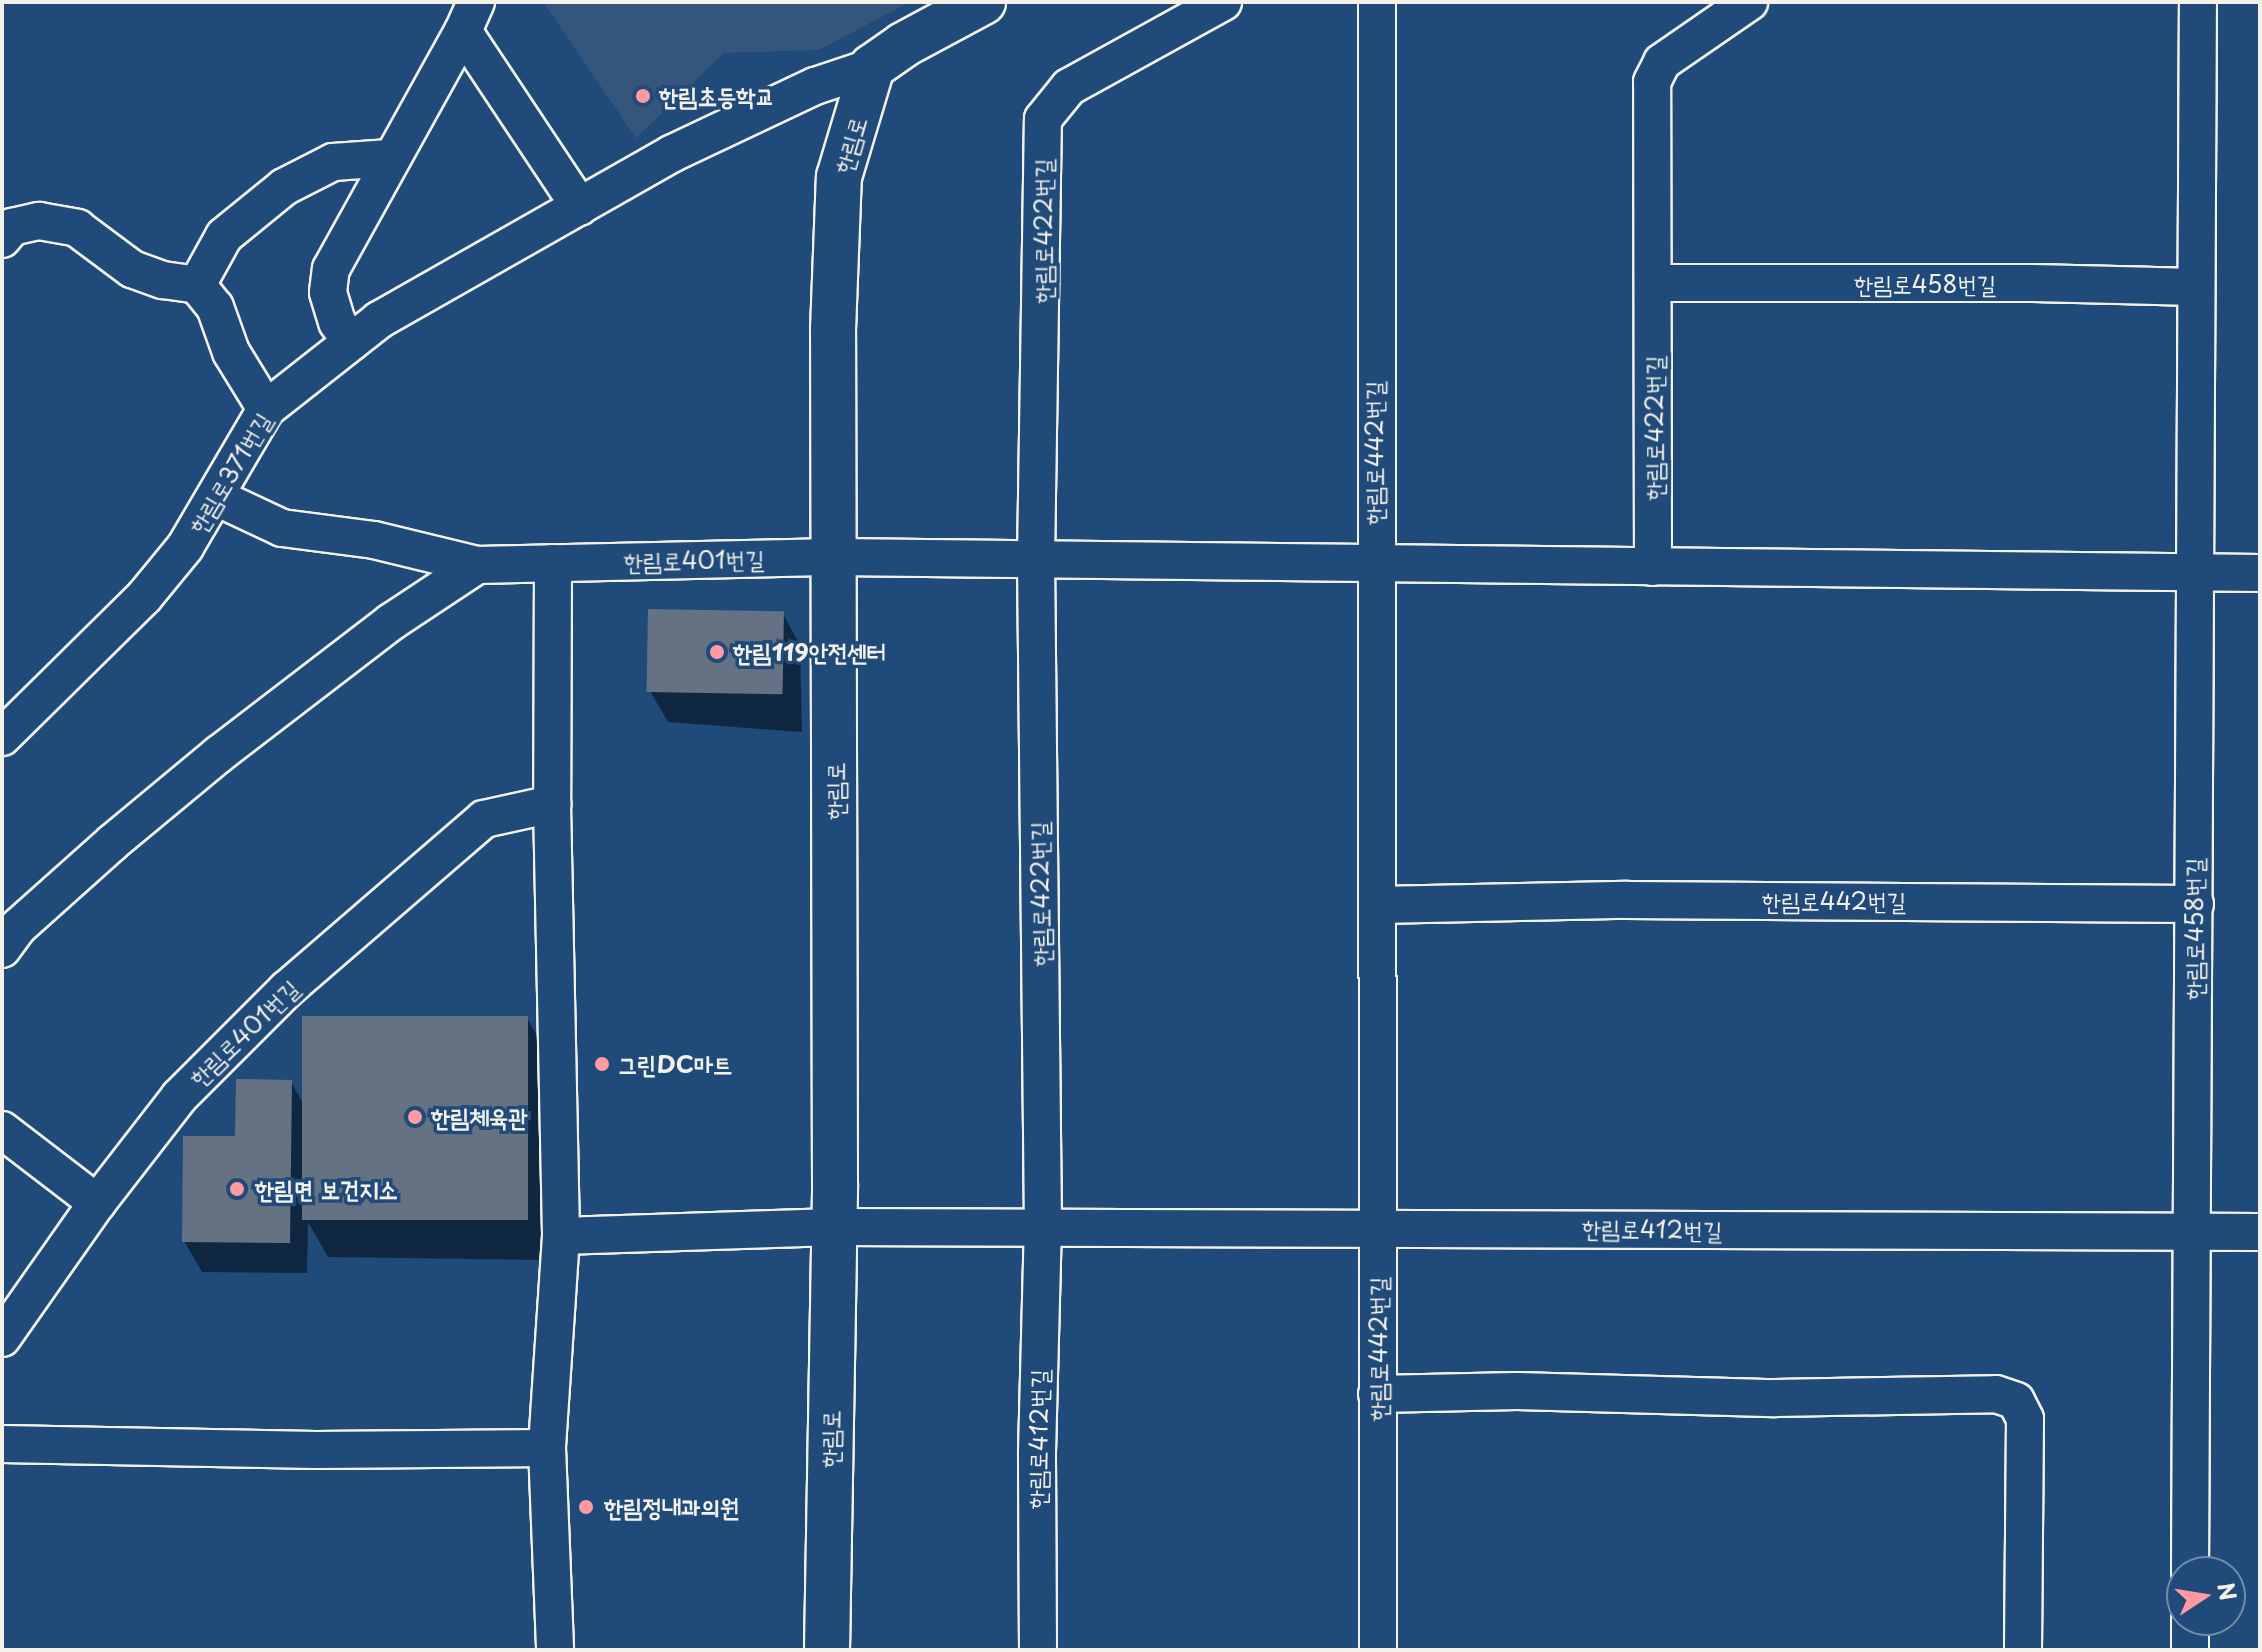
<!DOCTYPE html>
<meta charset="utf-8">
<style>
body{margin:0}
#map{position:relative;width:2262px;height:1652px;overflow:hidden;background:#1f4a7a;font-family:"Playpen Sans","Poor Story",sans-serif}
div>[style]{position:absolute}
[style*='--x']{left:calc(var(--x)*1px);top:calc(var(--y)*1px);width:calc(var(--w)*1px);rotate:calc(var(--a)*1deg)}
.built>*{inset:0;background:#34567d}
.shadow>*{inset:0;background:#0007}
.building>*{inset:0;background:#657284;transform-origin:0 0}
.roads{filter:drop-shadow(2px 0 #f4f1e8) drop-shadow(-2px 0 #f4f1e8) drop-shadow(0 2px #f4f1e8) drop-shadow(0 -2px #f4f1e8)}
.street>*{height:36px;margin:-18px;padding:0 18px;transform-origin:18px;border-radius:18px;background:#1f4a7a}
.secondary>*{height:44px;margin:-22px;padding:0 22px;transform-origin:22px;border-radius:22px;background:#1f4a7a}
.dots>*{width:22px;height:22px;translate:-50% -50%;box-sizing:border-box;border:4px solid #1f4a7a;border-radius:50%}
span{translate:-50% -50%;white-space:nowrap;text-align:center;line-height:1.15;-webkit-text-stroke:7px #1f4a7a;paint-order:stroke}
.poi-label{font-size:24px;color:#f4f1e8;font-weight:700}
.left{translate:0 -50%;text-align:left}
.street-label{font-size:24px;color:#f4f1e8}
.frame{position:absolute;inset:0;border:4px solid #f4f1e8;pointer-events:none}
.north{position:absolute;left:2166px;top:1556px;width:80px;height:80px;box-sizing:border-box;background:#1f4a7a;border:2px solid #748da6;border-radius:50%;rotate:78deg;font-size:22px;font-weight:700;line-height:32px;text-align:center;color:#f4f1e8}
.north::after{content:'';display:block;margin:auto;width:28px;height:36px;background:#ff9aa2;clip-path:polygon(50% 0,100% 100%,50% 72%,0 100%)}
</style>
<div id="map">
<div class="built">
<i style="clip-path:polygon(543px 2px,910px 2px,819px 50px,724px 53px,636px 138px)"></i>
</div>
<div class="shadow">
<i style="clip-path:polygon(783px 614px,800px 645px,802px 732px,668px 722px,650px 691px)"></i>
<i style="clip-path:polygon(527px 1018px,550px 1059px,551px 1260px,328px 1257px,308px 1222px,307px 1273px,202px 1272px,184px 1241px,237px 1138px,291px 1082px,304px 1105px)"></i>
</div>
<div class="building">
<i style="left:648px;top:609px;width:136px;height:83px;rotate:1deg"></i>
<i style="left:528px;top:1016px;width:204px;height:226px;rotate:90deg"></i>
<i style="clip-path:polygon(236px 1079px,292px 1080px,290px 1243px,182px 1242px,183px 1136px,235px 1136px)"></i>
</div>
<div class="roads">
<div class="street">
<i style="--x:476;--y:2;--w:32;--a:114"></i>
<i style="--x:463;--y:31;--w:211;--a:56.4"></i>
<i style="--x:1377;--y:2;--w:1648;--a:89.97"></i>
<i style="--x:2;--y:239;--w:16;--a:-50"></i>
<i style="--x:12;--y:227;--w:28;--a:-13"></i>
<i style="--x:39;--y:221;--w:39;--a:10"></i>
<i style="--x:77;--y:228;--w:69;--a:36.7"></i>
<i style="--x:132;--y:269;--w:33;--a:20"></i>
<i style="--x:163;--y:280;--w:34;--a:8"></i>
<i style="--x:197;--y:285;--w:28;--a:51"></i>
<i style="--x:215;--y:307;--w:48;--a:70.4"></i>
<i style="--x:231;--y:352;--w:67;--a:58.4"></i>
<i style="--x:1655;--y:283;--w:378;--a:0"></i>
<i style="--x:2033;--y:283;--w:161;--a:1.4"></i>
<i style="--x:197;--y:285;--w:56;--a:-61.1"></i>
<i style="--x:224;--y:236;--w:77;--a:-39.2"></i>
<i style="--x:284;--y:187;--w:55;--a:-27"></i>
<i style="--x:333;--y:162;--w:57;--a:-4"></i>
<i style="--x:351;--y:342;--w:24;--a:-125"></i>
<i style="--x:337;--y:322;--w:31;--a:-107"></i>
<i style="--x:328;--y:292;--w:23;--a:-83"></i>
<i style="--x:331;--y:269;--w:272;--a:-61"></i>
<i style="--x:216;--y:497;--w:73;--a:25.2"></i>
<i style="--x:282;--y:528;--w:93;--a:7.4"></i>
<i style="--x:374;--y:540;--w:106;--a:13.6"></i>
<i style="--x:553;--y:563;--w:241;--a:90.2"></i>
<i style="--x:552;--y:804;--w:432;--a:88.8"></i>
<i style="--x:561;--y:1236;--w:212;--a:93.8"></i>
<i style="--x:547;--y:1448;--w:202;--a:87.7"></i>
<i style="--x:1653;--y:567;--w:485;--a:-90.1"></i>
<i style="--x:1652;--y:82;--w:22;--a:-63"></i>
<i style="--x:1662;--y:62;--w:106;--a:-34.6"></i>
<i style="--x:2;--y:737;--w:199;--a:-44.6"></i>
<i style="--x:144;--y:597;--w:65;--a:-50.6"></i>
<i style="--x:185;--y:547;--w:160;--a:-59.6"></i>
<i style="--x:266;--y:409;--w:144;--a:-38.2"></i>
<i style="--x:379;--y:320;--w:336;--a:-29.6"></i>
<i style="--x:671;--y:154;--w:159;--a:-25.3"></i>
<i style="--x:815;--y:86;--w:60;--a:-18.4"></i>
<i style="--x:1378;--y:905;--w:249;--a:-1.2"></i>
<i style="--x:1627;--y:900;--w:568;--a:0.4"></i>
<i style="--x:2;--y:949;--w:27;--a:-54"></i>
<i style="--x:18;--y:927;--w:127;--a:-41.8"></i>
<i style="--x:113;--y:842;--w:138;--a:-39.7"></i>
<i style="--x:219;--y:754;--w:217;--a:-37.5"></i>
<i style="--x:391;--y:622;--w:103;--a:-33.5"></i>
<i style="--x:477;--y:565;--w:358;--a:-1.3"></i>
<i style="--x:835;--y:557;--w:1425;--a:0.64"></i>
<i style="--x:2;--y:1130;--w:120;--a:37.5"></i>
<i style="--x:561;--y:1236;--w:273;--a:-1.9"></i>
<i style="--x:834;--y:1227;--w:1426;--a:0.2"></i>
<i style="--x:2;--y:1338;--w:165;--a:-54.9"></i>
<i style="--x:97;--y:1203;--w:135;--a:-52.2"></i>
<i style="--x:180;--y:1096;--w:151;--a:-45"></i>
<i style="--x:287;--y:989;--w:260;--a:-40.8"></i>
<i style="--x:484;--y:819;--w:70;--a:-12.4"></i>
<i style="--x:1377;--y:1394;--w:140;--a:-1.2"></i>
<i style="--x:1517;--y:1391;--w:258;--a:1.6"></i>
<i style="--x:1775;--y:1398;--w:221;--a:-1"></i>
<i style="--x:1996;--y:1394;--w:21;--a:19"></i>
<i style="--x:2016;--y:1401;--w:20;--a:63"></i>
<i style="--x:2025;--y:1419;--w:231;--a:90.5"></i>
<i style="--x:2;--y:1444;--w:314;--a:1.1"></i>
<i style="--x:316;--y:1450;--w:231;--a:-0.5"></i>
<i style="--x:2190;--y:1572;--w:1570;--a:-89.71"></i>
<i style="--x:1038;--y:1650;--w:198;--a:-90.3"></i>
<i style="--x:1037;--y:1452;--w:225;--a:-88.5"></i>
<i style="--x:1043;--y:1227;--w:667;--a:-90.6"></i>
<i style="--x:1036;--y:560;--w:441;--a:-89.1"></i>
<i style="--x:1043;--y:119;--w:41;--a:-50.9"></i>
<i style="--x:1069;--y:87;--w:176;--a:-28.9"></i>
<i style="--x:2190;--y:1650;--w:30;--a:-90"></i>
</div>
<div class="secondary">
<i style="--x:827;--y:1650;--w:466;--a:-89"></i>
<i style="--x:835;--y:1184;--w:854;--a:-90.13"></i>
<i style="--x:833;--y:330;--w:153;--a:-87.8"></i>
<i style="--x:839;--y:177;--w:115;--a:-73.3"></i>
<i style="--x:872;--y:67;--w:38;--a:-35"></i>
<i style="--x:903;--y:45;--w:91;--a:-28.3"></i>
</div>
</div>
<div class="dots">
<i style="left:643px;top:96px;background:#ff9aa2"></i>
<i style="left:717px;top:652px;background:#ff9aa2"></i>
<i style="left:602px;top:1064px;background:#ff9aa2"></i>
<i style="left:415px;top:1117px;background:#ff9aa2"></i>
<i style="left:237px;top:1189px;background:#ff9aa2"></i>
<i style="left:586px;top:1507px;background:#ff9aa2"></i>
</div>
<div class="poi-label">
<span class="left" style="left:659px;top:96px">한림초등학교</span>
<span class="left" style="left:733px;top:652px">한림119안전센터</span>
<span class="left" style="left:618px;top:1064px">그린DC마트</span>
<span class="left" style="left:431px;top:1117px">한림체육관</span>
<span class="left" style="left:255px;top:1189px">한림면 보건지소</span>
<span class="left" style="left:604px;top:1507px">한림정내과의원</span>
</div>
<div class="street-label">
<span style="left:850px;top:145px;rotate:-74deg">한림로</span>
<span style="left:1043px;top:231px;rotate:-90deg">한림로422번길</span>
<span style="left:1925px;top:284px">한림로458번길</span>
<span style="left:1654px;top:428px;rotate:-90deg">한림로422번길</span>
<span style="left:1374px;top:453px;rotate:-90deg">한림로442번길</span>
<span style="left:230px;top:473px;rotate:-59deg">한림로371번길</span>
<span style="left:694px;top:560px;rotate:-1deg">한림로401번길</span>
<span style="left:835px;top:791px;rotate:-90deg">한림로</span>
<span style="left:1040px;top:894px;rotate:-91deg">한림로422번길</span>
<span style="left:1834px;top:901px">한림로442번길</span>
<span style="left:2194px;top:929px;rotate:-90deg">한림로458번길</span>
<span style="left:244px;top:1033px;rotate:-44deg">한림로401번길</span>
<span style="left:1652px;top:1229px;rotate:1deg">한림로412번길</span>
<span style="left:1378px;top:1349px;rotate:-90deg">한림로442번길</span>
<span style="left:830px;top:1439px;rotate:-89deg">한림로</span>
<span style="left:1038px;top:1439px;rotate:-89deg">한림로412번길</span>
</div>
<div class="frame"></div>
<div class="north">N</div>
</div>
